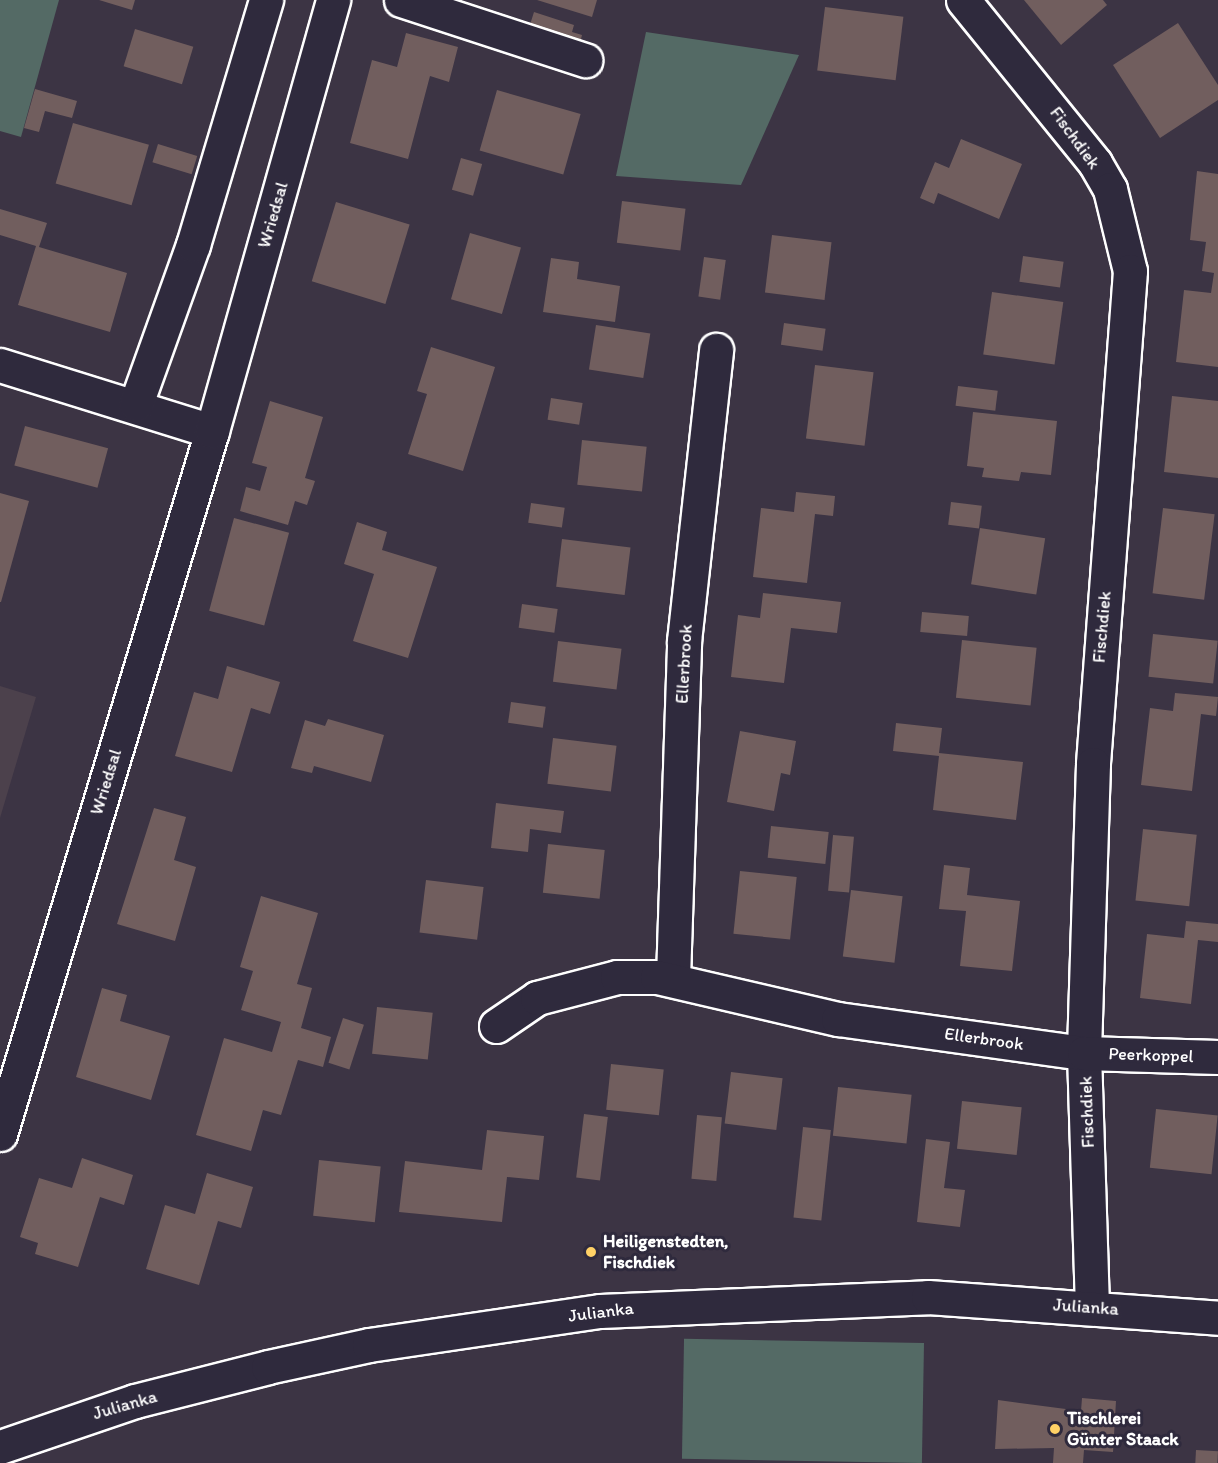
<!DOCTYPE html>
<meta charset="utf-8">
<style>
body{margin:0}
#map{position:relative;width:1218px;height:1463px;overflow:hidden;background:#3c3444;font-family:Itim,sans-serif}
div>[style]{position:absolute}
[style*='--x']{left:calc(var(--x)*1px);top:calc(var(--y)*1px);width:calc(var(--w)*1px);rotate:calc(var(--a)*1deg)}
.built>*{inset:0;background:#4c414c}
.green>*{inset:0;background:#546a65;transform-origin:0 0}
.building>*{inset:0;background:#715e5e;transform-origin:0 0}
.roads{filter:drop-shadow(2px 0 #fff) drop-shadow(-2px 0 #fff) drop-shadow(0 2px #fff) drop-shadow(0 -2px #fff)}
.minor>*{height:33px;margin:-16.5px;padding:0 16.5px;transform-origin:16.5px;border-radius:16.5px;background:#2f2a3d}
.dots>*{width:16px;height:16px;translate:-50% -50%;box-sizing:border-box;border:3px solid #2f2a3d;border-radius:50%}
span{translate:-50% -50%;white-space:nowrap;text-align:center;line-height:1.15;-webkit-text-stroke:6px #2f2a3d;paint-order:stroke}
.street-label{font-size:18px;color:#fff}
.poi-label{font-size:18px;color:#fff;font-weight:700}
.left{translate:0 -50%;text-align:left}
</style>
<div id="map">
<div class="built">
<i style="clip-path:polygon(0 686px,36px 697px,0 818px)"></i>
</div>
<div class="green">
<i style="clip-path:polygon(0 0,59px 0,21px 137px,0 131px)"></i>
<i style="clip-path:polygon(646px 32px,799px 55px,741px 185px,616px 176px)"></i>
<i style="left:924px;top:1343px;width:120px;height:240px;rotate:91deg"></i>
</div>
<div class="building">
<i style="clip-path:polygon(99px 0,135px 0,132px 10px)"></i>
<i style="clip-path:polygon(537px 0,597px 0,592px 17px)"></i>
<i style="clip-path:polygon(1024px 0,1103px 0,1107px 5px,1061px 45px)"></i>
<i style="left:825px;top:7px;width:79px;height:64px;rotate:7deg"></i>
<i style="clip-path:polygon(534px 12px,574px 25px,572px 32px,582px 35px,579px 47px,528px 31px)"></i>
<i style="clip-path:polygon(1178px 23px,1218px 85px,1218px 100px,1160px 138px,1113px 65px)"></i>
<i style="left:135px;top:29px;width:61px;height:39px;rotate:17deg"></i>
<i style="clip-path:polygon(406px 33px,458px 47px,449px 82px,430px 76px,408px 159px,350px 143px,372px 60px,397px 67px)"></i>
<i style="clip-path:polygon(35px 89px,77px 101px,72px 118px,45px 111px,39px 132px,24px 128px)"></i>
<i style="left:497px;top:90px;width:87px;height:63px;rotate:16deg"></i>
<i style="left:73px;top:123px;width:79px;height:63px;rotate:16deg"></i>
<i style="clip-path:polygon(961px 139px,1022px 164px,999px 219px,938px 193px,934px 204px,920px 198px,935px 162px,949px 168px)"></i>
<i style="left:158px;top:144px;width:41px;height:19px;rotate:17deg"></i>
<i style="left:461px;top:158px;width:22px;height:33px;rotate:16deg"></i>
<i style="clip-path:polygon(1197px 171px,1218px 174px,1218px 367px,1176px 362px,1184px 290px,1211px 293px,1214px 273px,1202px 271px,1206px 242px,1190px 240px)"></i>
<i style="left:622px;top:201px;width:64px;height:42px;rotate:7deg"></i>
<i style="left:336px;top:202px;width:77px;height:83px;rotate:17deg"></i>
<i style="clip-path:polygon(0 209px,47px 223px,39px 247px,127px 273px,110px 332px,18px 305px,36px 246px,0 235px)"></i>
<i style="left:470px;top:233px;width:53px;height:69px;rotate:16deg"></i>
<i style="left:772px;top:235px;width:60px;height:58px;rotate:7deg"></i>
<i style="left:1023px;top:256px;width:41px;height:26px;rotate:8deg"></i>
<i style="left:704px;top:257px;width:22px;height:40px;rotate:8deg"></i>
<i style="clip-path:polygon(551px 258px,579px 262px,577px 279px,620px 286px,615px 322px,543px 312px)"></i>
<i style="left:992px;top:292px;width:72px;height:63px;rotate:8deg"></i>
<i style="left:784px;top:323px;width:42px;height:22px;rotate:8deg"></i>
<i style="left:596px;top:325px;width:55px;height:45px;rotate:9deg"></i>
<i style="clip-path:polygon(431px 347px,495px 367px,463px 471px,408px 454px,427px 394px,417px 391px)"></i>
<i style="left:815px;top:365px;width:59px;height:74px;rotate:7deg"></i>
<i style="left:958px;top:386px;width:40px;height:20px;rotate:7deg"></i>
<i style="clip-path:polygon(1172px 396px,1218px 401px,1218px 478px,1164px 472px)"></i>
<i style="left:551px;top:398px;width:32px;height:22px;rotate:9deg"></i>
<i style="clip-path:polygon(270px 401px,323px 417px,305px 478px,315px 481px,307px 505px,295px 501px,288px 525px,240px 511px,246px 487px,260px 491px,267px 467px,252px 463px)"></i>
<i style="clip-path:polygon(973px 412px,1057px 421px,1051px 475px,1021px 472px,1019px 481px,982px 477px,984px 468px,967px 466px)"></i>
<i style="left:25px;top:426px;width:86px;height:41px;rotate:15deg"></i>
<i style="left:582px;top:440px;width:65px;height:45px;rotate:6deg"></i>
<i style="clip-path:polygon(796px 492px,835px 496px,833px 516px,815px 514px,807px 583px,753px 577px,761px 508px,794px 512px)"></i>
<i style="clip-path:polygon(0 493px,29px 501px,1px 602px,0 602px)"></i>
<i style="left:951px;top:502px;width:31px;height:23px;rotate:7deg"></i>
<i style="left:531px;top:503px;width:34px;height:20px;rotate:8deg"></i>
<i style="left:1163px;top:508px;width:52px;height:86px;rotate:7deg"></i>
<i style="left:234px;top:518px;width:57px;height:96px;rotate:15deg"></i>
<i style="clip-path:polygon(357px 522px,387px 532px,382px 550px,437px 567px,408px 658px,353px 641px,374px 574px,344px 564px)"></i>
<i style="left:980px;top:528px;width:66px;height:57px;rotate:9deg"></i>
<i style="left:562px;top:539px;width:69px;height:48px;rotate:7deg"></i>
<i style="clip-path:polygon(763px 593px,841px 602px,837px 633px,791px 628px,784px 683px,731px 677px,738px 615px,760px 618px)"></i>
<i style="left:522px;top:604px;width:36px;height:24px;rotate:8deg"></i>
<i style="left:922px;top:612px;width:47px;height:20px;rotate:5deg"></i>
<i style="left:1153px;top:634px;width:65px;height:43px;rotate:6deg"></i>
<i style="left:962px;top:640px;width:75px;height:58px;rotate:6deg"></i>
<i style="left:558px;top:641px;width:64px;height:41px;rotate:7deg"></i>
<i style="clip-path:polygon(227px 666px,280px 682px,270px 714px,251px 708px,232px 772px,175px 756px,194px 692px,218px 699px)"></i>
<i style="clip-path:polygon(1175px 693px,1218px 697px,1216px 716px,1201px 714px,1192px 791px,1141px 785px,1150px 708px,1173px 711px)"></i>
<i style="left:511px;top:702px;width:35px;height:21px;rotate:8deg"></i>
<i style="clip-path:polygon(328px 719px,384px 735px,371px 782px,314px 766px,312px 773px,291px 768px,305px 720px,325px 726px)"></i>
<i style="clip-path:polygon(896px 723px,942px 728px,939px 753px,1023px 762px,1016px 820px,933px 810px,939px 756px,893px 751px)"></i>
<i style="clip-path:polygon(740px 731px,796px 741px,790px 775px,781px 773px,774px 811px,727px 802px)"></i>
<i style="left:553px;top:738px;width:64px;height:46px;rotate:7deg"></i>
<i style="clip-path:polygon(496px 803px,564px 811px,561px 833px,530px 829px,528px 852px,491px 848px)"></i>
<i style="clip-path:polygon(154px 808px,186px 817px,174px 860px,196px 867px,175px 941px,117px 924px)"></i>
<i style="left:771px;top:826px;width:58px;height:32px;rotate:6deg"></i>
<i style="left:1143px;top:829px;width:54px;height:72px;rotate:6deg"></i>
<i style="left:833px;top:835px;width:21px;height:56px;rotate:5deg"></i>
<i style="left:548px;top:844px;width:57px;height:49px;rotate:6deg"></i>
<i style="clip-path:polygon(944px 865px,970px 868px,967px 895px,1020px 901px,1012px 971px,960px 966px,966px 911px,939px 909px)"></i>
<i style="left:740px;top:871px;width:57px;height:63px;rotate:6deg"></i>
<i style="left:426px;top:880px;width:58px;height:53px;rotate:7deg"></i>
<i style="left:851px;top:890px;width:52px;height:67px;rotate:7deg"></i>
<i style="clip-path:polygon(261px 896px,318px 913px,297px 984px,312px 988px,301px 1028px,331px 1037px,323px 1067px,298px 1060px,281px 1115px,263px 1110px,251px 1151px,196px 1135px,224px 1038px,272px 1052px,281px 1022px,241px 1010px,253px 971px,240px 967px)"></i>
<i style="clip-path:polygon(1186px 921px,1218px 924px,1218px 942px,1198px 940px,1191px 1004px,1140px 998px,1147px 934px,1184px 938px)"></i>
<i style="clip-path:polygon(102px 988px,127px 995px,120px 1021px,170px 1036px,151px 1100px,76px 1077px)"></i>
<i style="left:377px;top:1007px;width:56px;height:47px;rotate:6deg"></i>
<i style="left:343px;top:1018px;width:22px;height:47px;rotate:18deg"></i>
<i style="left:611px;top:1064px;width:53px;height:46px;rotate:6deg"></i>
<i style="left:731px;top:1072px;width:52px;height:52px;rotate:7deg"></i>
<i style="left:838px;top:1087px;width:74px;height:49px;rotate:6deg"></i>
<i style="left:962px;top:1101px;width:60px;height:48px;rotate:6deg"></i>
<i style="left:1156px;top:1109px;width:62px;height:59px;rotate:6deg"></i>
<i style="left:584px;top:1114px;width:24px;height:64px;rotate:7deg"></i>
<i style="left:697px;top:1115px;width:25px;height:64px;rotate:5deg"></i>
<i style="left:803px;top:1127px;width:28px;height:91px;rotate:6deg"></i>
<i style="clip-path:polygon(487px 1130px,544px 1136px,539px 1180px,507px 1177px,502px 1222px,399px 1212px,405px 1161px,482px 1170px)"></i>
<i style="clip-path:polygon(926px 1139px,950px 1142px,944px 1188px,965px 1190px,960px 1227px,917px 1222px)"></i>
<i style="clip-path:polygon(82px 1158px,133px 1175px,124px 1205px,100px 1197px,78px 1267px,35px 1254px,38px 1243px,20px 1237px,39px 1178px,72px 1188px)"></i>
<i style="left:319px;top:1160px;width:62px;height:56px;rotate:6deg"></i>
<i style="clip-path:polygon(207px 1173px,253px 1187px,241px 1228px,218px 1221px,199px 1285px,146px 1269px,165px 1205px,195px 1214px)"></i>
<i style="clip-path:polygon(1082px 1398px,1116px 1401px,1113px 1452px,1084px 1450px,1083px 1463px,1053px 1463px,1054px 1448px,995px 1449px,998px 1400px,1081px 1411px)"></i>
<i style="left:1196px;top:1450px;width:22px;height:13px;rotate:3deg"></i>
</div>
<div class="roads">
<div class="minor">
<i style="--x:401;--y:0;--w:194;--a:18.1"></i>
<i style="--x:963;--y:0;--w:210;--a:51"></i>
<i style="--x:1095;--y:163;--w:30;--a:60"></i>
<i style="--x:1110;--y:189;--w:84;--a:76.3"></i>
<i style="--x:1130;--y:271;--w:494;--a:94.3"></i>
<i style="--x:1093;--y:764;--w:289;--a:91.8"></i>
<i style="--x:1084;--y:1053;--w:255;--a:88.2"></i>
<i style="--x:0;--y:365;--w:222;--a:17.3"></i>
<i style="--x:136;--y:404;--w:169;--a:-70.3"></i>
<i style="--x:193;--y:245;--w:256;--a:-73.4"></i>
<i style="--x:673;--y:978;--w:337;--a:-88.1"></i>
<i style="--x:684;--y:641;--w:293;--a:-83.7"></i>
<i style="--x:496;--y:1026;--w:50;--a:-34.3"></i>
<i style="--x:537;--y:998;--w:83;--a:-14.7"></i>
<i style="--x:617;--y:977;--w:40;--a:0"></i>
<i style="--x:657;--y:977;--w:186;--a:13.1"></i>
<i style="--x:838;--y:1019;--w:248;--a:7.9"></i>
<i style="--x:1084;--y:1053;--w:134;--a:1.7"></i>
<i style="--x:0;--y:1134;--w:734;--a:-73.22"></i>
<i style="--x:212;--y:431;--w:448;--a:-74.3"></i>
<i style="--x:0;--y:1447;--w:143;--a:-18.8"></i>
<i style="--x:135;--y:1401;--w:137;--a:-14.3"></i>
<i style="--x:268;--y:1367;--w:103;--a:-12.3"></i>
<i style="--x:369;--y:1345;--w:233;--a:-8.4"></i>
<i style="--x:600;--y:1311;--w:328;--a:-2.4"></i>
<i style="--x:928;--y:1297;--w:291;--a:4.1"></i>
</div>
</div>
<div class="dots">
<i style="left:591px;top:1252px;background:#ffd166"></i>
<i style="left:1055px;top:1429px;background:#ffd166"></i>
</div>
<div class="street-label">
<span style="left:1075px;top:138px;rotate:54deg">Fischdiek</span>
<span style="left:273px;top:215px;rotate:-74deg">Wriedsal</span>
<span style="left:1102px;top:627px;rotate:-85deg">Fischdiek</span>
<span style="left:684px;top:664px;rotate:-87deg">Ellerbrook</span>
<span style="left:106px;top:782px;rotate:-73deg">Wriedsal</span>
<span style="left:984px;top:1039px;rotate:8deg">Ellerbrook</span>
<span style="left:1151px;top:1055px;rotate:2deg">Peerkoppel</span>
<span style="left:1087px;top:1112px;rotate:-92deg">Fischdiek</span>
<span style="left:1086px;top:1307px;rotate:4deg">Julianka</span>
<span style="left:601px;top:1312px;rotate:-7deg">Julianka</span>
<span style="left:125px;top:1405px;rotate:-16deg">Julianka</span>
</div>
<div class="poi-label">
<span class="left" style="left:603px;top:1252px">Heiligenstedten,<br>Fischdiek</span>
<span class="left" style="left:1067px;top:1429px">Tischlerei<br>Günter Staack</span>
</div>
</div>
